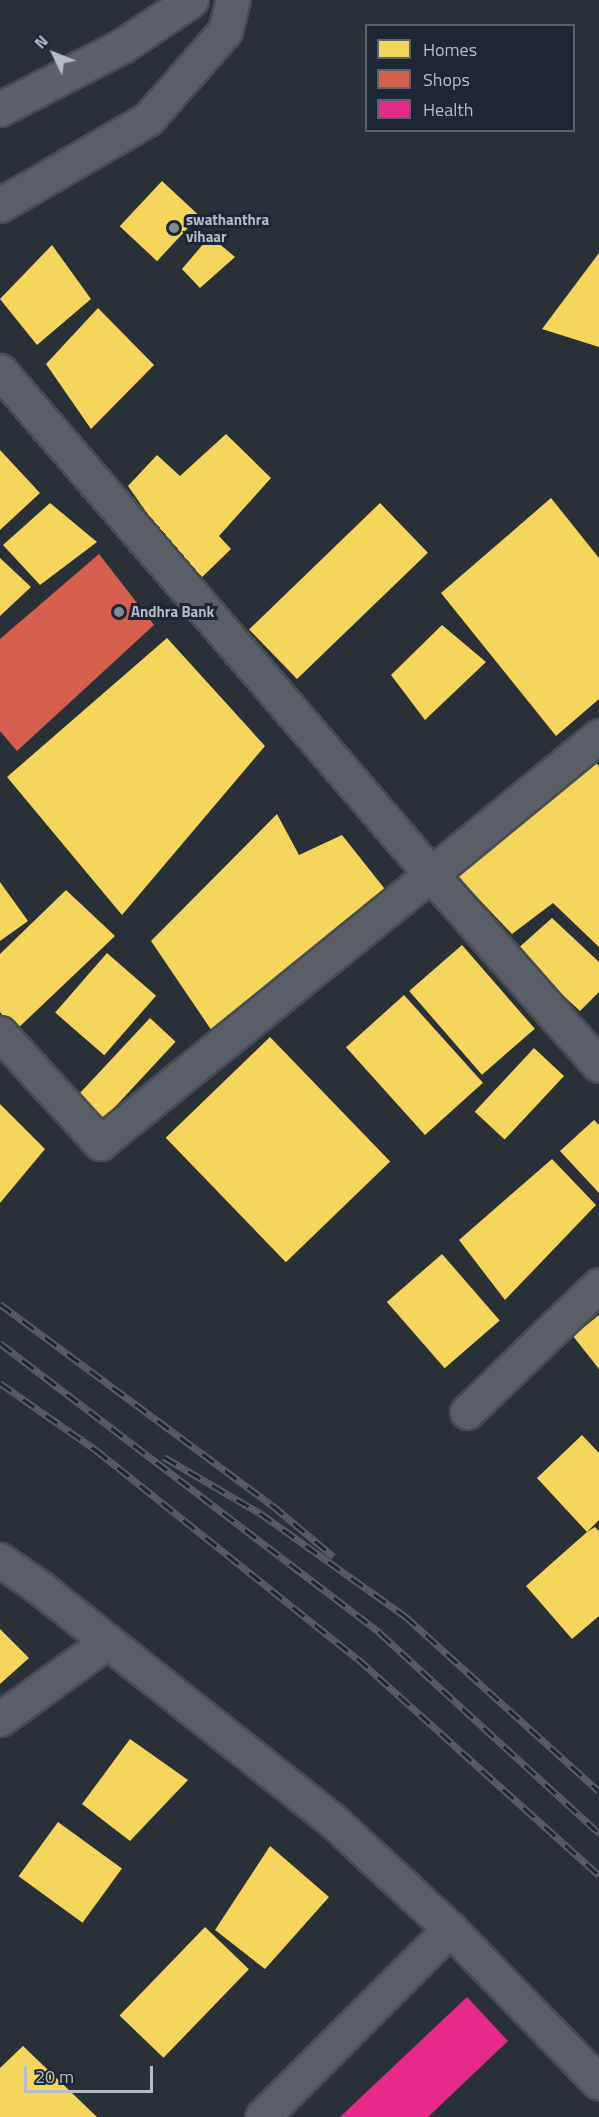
<!DOCTYPE html>
<style>
body{margin:0}
#map{position:relative;width:599px;height:2117px;overflow:hidden;background:#2a3038;font-family:"Titillium Web",sans-serif}
div>[style]{position:absolute}
[style*='--x']{left:calc(var(--x)*1px);top:calc(var(--y)*1px);width:calc(var(--w)*1px);rotate:calc(var(--a)*1deg)}
.homes>*{inset:0;background:#f6d55c;transform-origin:0 0}
.shops>*{inset:0;background:#d6604d}
.health>*{inset:0;background:#e7298a}
.roads{filter:drop-shadow(2px 0 #484c53) drop-shadow(-2px 0 #484c53) drop-shadow(0 2px #484c53) drop-shadow(0 -2px #484c53)}
.street>*{height:33px;margin:-16.5px;padding:0 16.5px;transform-origin:16.5px;border-radius:16.5px;background:#5a5e66}
.primary>*{height:33px;margin:-16.5px;padding:0 16.5px;transform-origin:16.5px;border-radius:16.5px;background:#5c6168}
.rail>*{height:7px;margin-top:-3.5px;transform-origin:0;background:repeating-linear-gradient(90deg,#1d2633 0 14px,#595d64 0 28px);box-sizing:border-box;border-block:2px solid #595d64}
.dots>*{width:16px;height:16px;translate:-50% -50%;box-sizing:border-box;border:3px solid #1d2633;border-radius:50%}
span{translate:-50% -50%;white-space:nowrap;text-align:center;line-height:1.15;-webkit-text-stroke:6px #1d2633;paint-order:stroke}
.poi-label{font-size:15px;color:#b4bcc9;font-weight:700}
.left{translate:0 -50%;text-align:left}
.legend{position:absolute;left:365px;top:24px;width:210px;height:108px;box-sizing:border-box;background:#1d2633;border:2px solid #59626f;margin:0;padding:8px 10px;list-style:none;font-size:18px;color:#b4bcc9}
.legend li{display:flex;align-items:center;gap:12px;height:30px}
.legend b{width:30px;border:2px solid #59626f}
.north{position:absolute;left:24px;top:24px;width:60px;height:60px;-webkit-text-stroke:4px #1d2633;paint-order:stroke;rotate:313deg;font-size:16px;font-weight:700;line-height:24px;text-align:center;color:#b4bcc9}
.north::after{content:'';display:block;margin:auto;width:21px;height:27px;background:#b4bcc9;clip-path:polygon(50% 0,100% 100%,50% 72%,0 100%)}
.scale{position:absolute;left:24px;top:2066px;width:129px;height:27px;box-sizing:border-box;border:3px solid #b4bcc9;border-top:0;padding-left:8px;font-size:18px;line-height:21px;white-space:nowrap;color:#b4bcc9;-webkit-text-stroke:4px #1d2633;paint-order:stroke}
</style>
<div id="map">
<div class="homes">
<i style="left:162px;top:181px;width:51px;height:62px;rotate:43deg"></i>
<i style="clip-path:polygon(210px 236px,235px 257px,200px 288px,182px 269px)"></i>
<i style="clip-path:polygon(52px 245px,91px 299px,37px 345px,0 299px)"></i>
<i style="clip-path:polygon(599px 253px,599px 347px,542px 329px)"></i>
<i style="clip-path:polygon(98px 308px,154px 365px,91px 429px,46px 364px)"></i>
<i style="clip-path:polygon(226px 434px,271px 478px,219px 536px,231px 549px,196px 583px,128px 486px,157px 455px,180px 476px)"></i>
<i style="clip-path:polygon(0 450px,40px 493px,0 530px)"></i>
<i style="clip-path:polygon(551px 498px,599px 558px,599px 699px,556px 736px,441px 593px)"></i>
<i style="clip-path:polygon(50px 503px,97px 542px,40px 585px,3px 545px)"></i>
<i style="left:380px;top:503px;width:69px;height:182px;rotate:46deg"></i>
<i style="clip-path:polygon(0 558px,31px 587px,0 616px)"></i>
<i style="clip-path:polygon(442px 625px,486px 662px,425px 720px,391px 675px)"></i>
<i style="clip-path:polygon(167px 638px,265px 746px,122px 915px,7px 777px)"></i>
<i style="clip-path:polygon(593px 760px,599px 766px,599px 947px,553px 903px,512px 934px,457px 876px)"></i>
<i style="clip-path:polygon(277px 814px,299px 855px,342px 835px,388px 893px,214px 1034px,151px 941px)"></i>
<i style="clip-path:polygon(0 882px,28px 921px,0 941px)"></i>
<i style="clip-path:polygon(66px 890px,115px 936px,15px 1031px,0 1012px,0 954px)"></i>
<i style="clip-path:polygon(552px 918px,599px 962px,599px 992px,580px 1011px,515px 951px)"></i>
<i style="left:462px;top:945px;width:111px;height:70px;rotate:49deg"></i>
<i style="left:107px;top:953px;width:65px;height:79px;rotate:41deg"></i>
<i style="left:404px;top:995px;width:118px;height:78px;rotate:48deg"></i>
<i style="left:150px;top:1018px;width:35px;height:105px;rotate:43deg"></i>
<i style="left:270px;top:1037px;width:173px;height:145px;rotate:46deg"></i>
<i style="left:534px;top:1048px;width:41px;height:87px;rotate:43deg"></i>
<i style="clip-path:polygon(0 1104px,45px 1149px,0 1203px)"></i>
<i style="clip-path:polygon(594px 1120px,599px 1125px,599px 1193px,560px 1151px)"></i>
<i style="clip-path:polygon(552px 1159px,596px 1205px,505px 1300px,459px 1240px)"></i>
<i style="left:442px;top:1254px;width:88px;height:73px;rotate:49deg"></i>
<i style="clip-path:polygon(599px 1315px,599px 1369px,573px 1336px)"></i>
<i style="clip-path:polygon(582px 1435px,599px 1453px,599px 1520px,587px 1532px,595px 1527px,599px 1531px,599px 1616px,572px 1639px,526px 1586px,587px 1532px,537px 1478px)"></i>
<i style="clip-path:polygon(0 1629px,29px 1658px,0 1684px)"></i>
<i style="clip-path:polygon(130px 1739px,188px 1780px,130px 1841px,82px 1804px)"></i>
<i style="left:58px;top:1822px;width:79px;height:67px;rotate:36deg"></i>
<i style="clip-path:polygon(270px 1846px,329px 1897px,265px 1969px,215px 1930px)"></i>
<i style="left:205px;top:1927px;width:61px;height:123px;rotate:44deg"></i>
<i style="clip-path:polygon(23px 2046px,97px 2117px,0 2117px,0 2068px)"></i>
</div>
<div class="shops">
<i style="clip-path:polygon(99px 554px,154px 625px,17px 751px,0 731px,0 639px)"></i>
</div>
<div class="health">
<i style="clip-path:polygon(467px 1997px,508px 2041px,428px 2117px,340px 2117px)"></i>
</div>
<div class="roads">
<div class="street">
<i style="--x:0;--y:205;--w:171;--a:-30.2"></i>
<i style="--x:148;--y:119;--w:117;--a:-48.8"></i>
<i style="--x:225;--y:31;--w:32;--a:-76"></i>
<i style="--x:0;--y:371;--w:662;--a:49.41"></i>
<i style="--x:431;--y:874;--w:217;--a:-39.4"></i>
<i style="--x:0;--y:1033;--w:149;--a:47.7"></i>
<i style="--x:100;--y:1143;--w:427;--a:-39.1"></i>
<i style="--x:431;--y:874;--w:254;--a:48.7"></i>
<i style="--x:467;--y:1412;--w:183;--a:-43.9"></i>
<i style="--x:0;--y:1560;--w:47;--a:34.7"></i>
<i style="--x:39;--y:1587;--w:373;--a:38.5"></i>
<i style="--x:331;--y:1819;--w:162;--a:42.7"></i>
<i style="--x:450;--y:1929;--w:214;--a:45.9"></i>
<i style="--x:0;--y:1719;--w:133;--a:-35.8"></i>
<i style="--x:262;--y:2117;--w:266;--a:-45"></i>
</div>
<div class="primary">
<i style="--x:0;--y:109;--w:137;--a:-27.3"></i>
<i style="--x:122;--y:46;--w:83;--a:-33.7"></i>
</div>
</div>
<div class="rail">
<i style="--x:0;--y:1304;--w:338;--a:36.5"></i>
<i style="--x:272;--y:1505;--w:80;--a:39.9"></i>
<i style="--x:0;--y:1343;--w:478;--a:37.3"></i>
<i style="--x:380;--y:1633;--w:297;--a:42.4"></i>
<i style="--x:0;--y:1383;--w:117;--a:34.9"></i>
<i style="--x:96;--y:1450;--w:334;--a:38.6"></i>
<i style="--x:357;--y:1658;--w:325;--a:41.9"></i>
<i style="--x:164;--y:1457;--w:111;--a:30.3"></i>
<i style="--x:260;--y:1513;--w:178;--a:35.4"></i>
<i style="--x:405;--y:1616;--w:261;--a:42.1"></i>
</div>
<div class="dots">
<i style="left:174px;top:228px;background:#848b96"></i>
<i style="left:119px;top:612px;background:#848b96"></i>
</div>
<div class="poi-label">
<span class="left" style="left:186px;top:228px">swathanthra<br>vihaar</span>
<span class="left" style="left:131px;top:612px">Andhra Bank</span>
</div>
<ul class="legend">
<li><b style="height:16px;background:#f6d55c"></b>Homes</li>
<li><b style="height:16px;background:#d6604d"></b>Shops</li>
<li><b style="height:16px;background:#e7298a"></b>Health</li>
</ul>
<div class="north">N</div>
<div class="scale">20 m</div>
</div>
